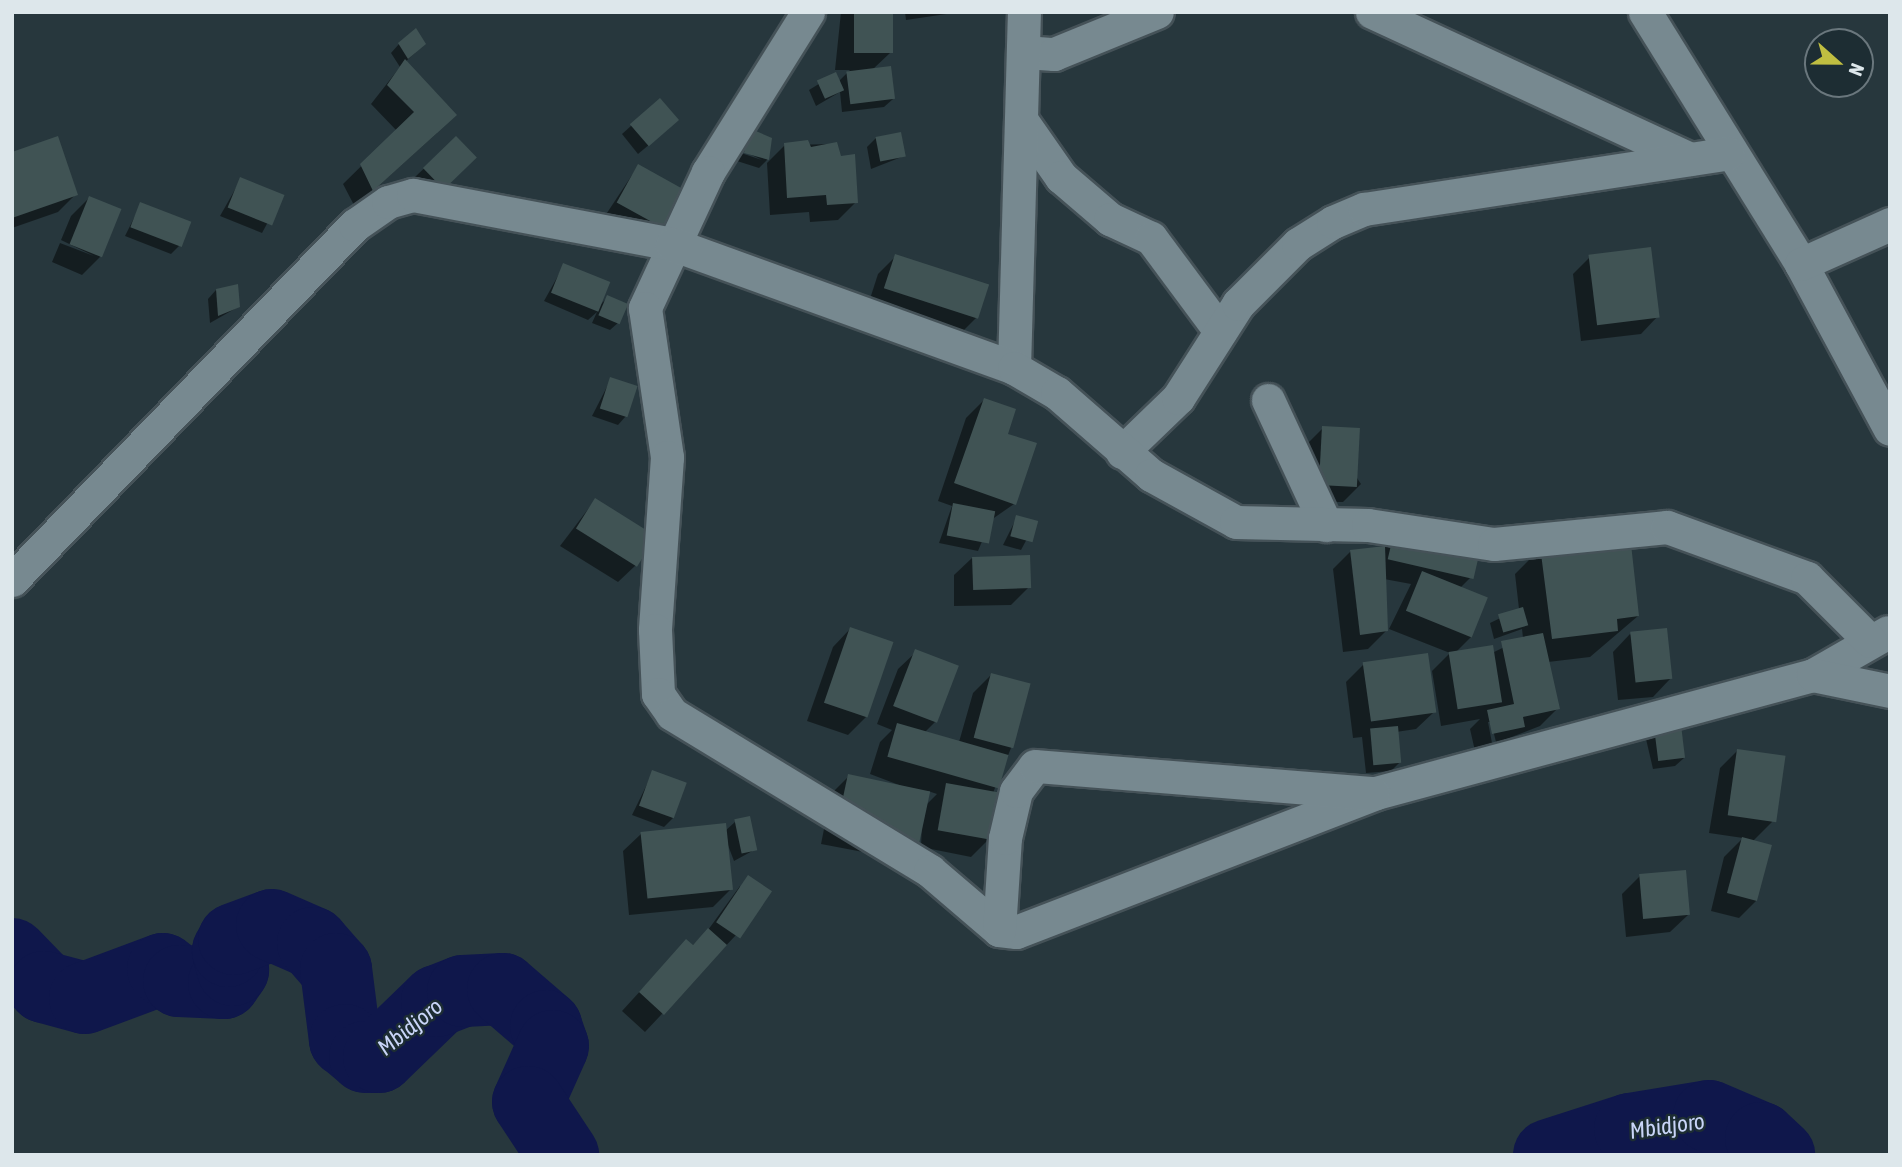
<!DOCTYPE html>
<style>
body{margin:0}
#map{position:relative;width:1902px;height:1167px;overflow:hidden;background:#27373d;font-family:"Asap Condensed",sans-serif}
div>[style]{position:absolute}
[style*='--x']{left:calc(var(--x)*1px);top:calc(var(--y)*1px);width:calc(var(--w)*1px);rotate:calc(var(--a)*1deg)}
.shadow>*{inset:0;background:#0007}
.river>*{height:72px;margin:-36px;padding:0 36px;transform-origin:36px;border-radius:36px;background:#0f174b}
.building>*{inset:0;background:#405354;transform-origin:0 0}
.roads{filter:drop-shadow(2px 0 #455258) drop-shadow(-2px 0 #455258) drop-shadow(0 2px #455258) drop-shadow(0 -2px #455258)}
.minor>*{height:33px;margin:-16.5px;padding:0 16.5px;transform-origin:16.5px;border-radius:16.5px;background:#778990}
span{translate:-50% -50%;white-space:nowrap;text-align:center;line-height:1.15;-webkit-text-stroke:5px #1d2d33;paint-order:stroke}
.water-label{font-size:23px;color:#c9d5f8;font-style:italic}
.frame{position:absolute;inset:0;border:14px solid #dde7eb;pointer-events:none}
.north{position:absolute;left:1804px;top:28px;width:70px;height:70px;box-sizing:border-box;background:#1d2d33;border:2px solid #6a777d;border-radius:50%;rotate:111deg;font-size:19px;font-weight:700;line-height:28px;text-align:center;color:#dde7eb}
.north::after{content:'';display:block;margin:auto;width:24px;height:32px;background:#c0be41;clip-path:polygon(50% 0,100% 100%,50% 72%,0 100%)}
</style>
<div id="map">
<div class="shadow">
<i style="clip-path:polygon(841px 12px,891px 12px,890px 53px,872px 70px,893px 99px,884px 107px,842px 112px,840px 92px,816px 106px,809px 90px,835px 74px,838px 82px,850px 70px,835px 70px)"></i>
<i style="clip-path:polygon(905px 12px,960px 12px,906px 20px)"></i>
<i style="clip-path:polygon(399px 44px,415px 53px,405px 62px,437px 133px,355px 207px,343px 184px,397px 131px,371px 104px,400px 67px,391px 53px)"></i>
<i style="clip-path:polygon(660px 100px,668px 129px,638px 154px,622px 134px)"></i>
<i style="clip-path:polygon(456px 138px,433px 197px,415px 177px)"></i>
<i style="clip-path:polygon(876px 138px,904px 156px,871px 169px,867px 147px)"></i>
<i style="clip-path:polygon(741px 139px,770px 139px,767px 160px,759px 168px,737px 161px,738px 152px,762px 160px,739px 149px)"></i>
<i style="clip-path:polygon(836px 144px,856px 202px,838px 220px,810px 222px,809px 212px,770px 215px,767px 163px,785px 145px)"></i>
<i style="clip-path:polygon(12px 154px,76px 194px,58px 212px,12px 228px)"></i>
<i style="clip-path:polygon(638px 166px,666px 230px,601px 222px)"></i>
<i style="clip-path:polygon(241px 179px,282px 196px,262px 233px,220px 216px)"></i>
<i style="clip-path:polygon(89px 198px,100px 257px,82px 275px,52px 262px,60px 243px,94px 256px,61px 240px,71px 216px)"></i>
<i style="clip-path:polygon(141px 204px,180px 245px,171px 254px,125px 236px)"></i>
<i style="clip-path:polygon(896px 256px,977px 317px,959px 335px,868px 305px,878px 274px)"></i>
<i style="clip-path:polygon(1590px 257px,1658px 316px,1641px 334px,1581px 341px,1573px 274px)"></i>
<i style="clip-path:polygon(564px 265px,599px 306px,608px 297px,619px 322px,610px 330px,592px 323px,597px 312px,588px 320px,544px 301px)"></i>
<i style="clip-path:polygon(216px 290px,238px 307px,210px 323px,208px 299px)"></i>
<i style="clip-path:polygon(611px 379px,626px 416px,618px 425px,592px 416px)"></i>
<i style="clip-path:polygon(984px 400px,1006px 435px,1014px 504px,991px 520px,978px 551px,939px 543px,952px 506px,938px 501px,966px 418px)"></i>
<i style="clip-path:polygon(1323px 428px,1361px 484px,1343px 502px,1307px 502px,1305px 446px)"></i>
<i style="clip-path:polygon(595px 500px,636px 565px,618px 582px,560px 546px)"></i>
<i style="clip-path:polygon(1017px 517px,1036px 522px,1021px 550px,1003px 545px)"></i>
<i style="clip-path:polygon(evenodd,1394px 534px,1473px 575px,1460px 588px,1471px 637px,1455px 653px,1492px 653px,1523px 638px,1522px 629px,1494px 639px,1490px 623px,1519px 609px,1515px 574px,1541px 548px,1638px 616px,1590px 657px,1548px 662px,1558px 708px,1540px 726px,1475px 751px,1470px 729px,1480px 719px,1441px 726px,1432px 671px,1450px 653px,1389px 629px,1411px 584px,1384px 579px,1386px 631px,1368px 649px,1343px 652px,1333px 569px,1351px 551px,1380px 548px,1394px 534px,1488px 722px,1491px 722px,1496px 742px,1492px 743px,1488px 722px)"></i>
<i style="clip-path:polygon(972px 558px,1029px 587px,1011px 605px,954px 606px,954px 575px)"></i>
<i style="clip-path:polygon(850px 629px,866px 717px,848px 735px,807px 721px,833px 647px)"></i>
<i style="clip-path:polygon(1630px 634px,1670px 679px,1653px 697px,1618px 700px,1613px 652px)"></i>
<i style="clip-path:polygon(evenodd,916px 652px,935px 722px,925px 732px,959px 742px,973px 693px,991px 675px,1011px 748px,993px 793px,989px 839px,971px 857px,921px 847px,922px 822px,918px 841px,900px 859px,821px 844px,831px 794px,849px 776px,907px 788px,870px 774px,880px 742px,892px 730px,877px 724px,898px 669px,916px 652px,928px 791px,937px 794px,925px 806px,928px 791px)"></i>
<i style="clip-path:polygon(1364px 664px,1434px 712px,1416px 729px,1396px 732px,1400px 762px,1391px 771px,1366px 773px,1362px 737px,1353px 738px,1346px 682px)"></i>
<i style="clip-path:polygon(1655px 730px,1684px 758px,1675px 766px,1653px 769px,1646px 739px)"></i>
<i style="clip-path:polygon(1738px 750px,1772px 822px,1752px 842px,1757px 900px,1739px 918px,1711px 911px,1724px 857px,1743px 838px,1709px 833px,1720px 768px)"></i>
<i style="clip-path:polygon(653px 772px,673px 818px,664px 827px,632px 815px)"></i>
<i style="clip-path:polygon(735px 822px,756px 849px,734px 861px,726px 840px,731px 889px,713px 907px,629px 915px,623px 851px,641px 834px,725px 831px)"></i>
<i style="clip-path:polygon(1640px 876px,1688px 915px,1670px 932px,1626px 937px,1622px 894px)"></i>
<i style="clip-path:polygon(740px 886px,736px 935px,645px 1032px,622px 1011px,686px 941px,692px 946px,708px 930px)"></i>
</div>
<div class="river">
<i style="--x:12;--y:954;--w:46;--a:45.9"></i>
<i style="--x:44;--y:987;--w:42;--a:15"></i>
<i style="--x:85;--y:998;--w:83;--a:-20.4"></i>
<i style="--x:163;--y:969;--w:20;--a:37"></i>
<i style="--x:179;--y:981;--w:45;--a:2.5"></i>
<i style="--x:224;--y:983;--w:16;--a:-55"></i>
<i style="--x:233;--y:970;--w:20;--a:-105"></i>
<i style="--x:228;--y:951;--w:13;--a:-63"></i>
<i style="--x:234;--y:939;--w:40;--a:-20.2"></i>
<i style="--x:272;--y:925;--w:45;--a:23.7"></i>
<i style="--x:313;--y:943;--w:35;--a:49"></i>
<i style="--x:336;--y:969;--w:72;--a:82.8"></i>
<i style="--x:345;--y:1040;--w:26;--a:40"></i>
<i style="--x:365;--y:1057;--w:14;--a:0"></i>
<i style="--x:379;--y:1057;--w:81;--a:-44"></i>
<i style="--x:437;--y:1001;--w:28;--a:-21"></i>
<i style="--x:463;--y:991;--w:40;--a:-2.9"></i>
<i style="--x:503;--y:989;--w:57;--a:40.7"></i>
<i style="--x:546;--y:1026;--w:21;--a:71"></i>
<i style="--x:553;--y:1046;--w:61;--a:114.1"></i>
<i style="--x:528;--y:1102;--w:64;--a:56.6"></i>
<i style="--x:1549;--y:1155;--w:85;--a:-17.8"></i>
<i style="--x:1630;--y:1129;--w:80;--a:-9.3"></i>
<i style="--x:1709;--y:1116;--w:56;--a:22.9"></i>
<i style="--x:1761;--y:1138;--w:25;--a:43"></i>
</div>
<div class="building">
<i style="left:854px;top:12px;width:39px;height:41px"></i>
<i style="clip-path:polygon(416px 28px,426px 44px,408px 59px,398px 43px)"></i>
<i style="clip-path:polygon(405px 59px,457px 115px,373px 191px,360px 164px,414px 112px,387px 85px)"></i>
<i style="left:891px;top:66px;width:33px;height:45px;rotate:83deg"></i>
<i style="left:836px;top:72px;width:20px;height:21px;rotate:66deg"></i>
<i style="left:660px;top:98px;width:29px;height:40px;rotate:49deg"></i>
<i style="clip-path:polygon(749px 128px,772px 138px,769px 160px,744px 153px)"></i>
<i style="left:901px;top:132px;width:25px;height:26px;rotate:79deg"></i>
<i style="clip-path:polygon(58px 136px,78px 195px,12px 218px,12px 152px)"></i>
<i style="left:456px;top:136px;width:30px;height:46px;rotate:46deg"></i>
<i style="clip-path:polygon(808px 140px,811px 147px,837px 142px,841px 156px,855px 154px,858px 203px,827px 205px,826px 195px,787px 198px,784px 143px)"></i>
<i style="left:638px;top:164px;width:57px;height:44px;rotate:29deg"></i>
<i style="left:240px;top:177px;width:48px;height:33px;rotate:22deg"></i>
<i style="left:89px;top:196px;width:35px;height:52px;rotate:22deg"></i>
<i style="left:140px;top:202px;width:55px;height:27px;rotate:21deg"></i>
<i style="left:1651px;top:247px;width:71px;height:63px;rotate:83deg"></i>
<i style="left:895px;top:254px;width:99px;height:36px;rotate:18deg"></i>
<i style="left:563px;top:263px;width:51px;height:32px;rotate:22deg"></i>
<i style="clip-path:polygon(238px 284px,240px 307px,218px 316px,216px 289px)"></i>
<i style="left:607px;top:295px;width:23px;height:22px;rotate:23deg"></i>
<i style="left:610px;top:377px;width:29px;height:33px;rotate:18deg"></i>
<i style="clip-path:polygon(984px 398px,1016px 409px,1008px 434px,1037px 443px,1016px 505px,954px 483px)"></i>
<i style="left:1322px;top:426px;width:38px;height:59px;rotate:3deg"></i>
<i style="left:595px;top:498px;width:72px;height:36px;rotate:32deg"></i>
<i style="left:953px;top:503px;width:43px;height:33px;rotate:11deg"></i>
<i style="left:1016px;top:515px;width:23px;height:22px;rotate:15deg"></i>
<i style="left:1394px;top:532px;width:88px;height:28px;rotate:13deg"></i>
<i style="clip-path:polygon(1630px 535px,1639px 616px,1617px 619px,1618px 631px,1552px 639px,1540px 546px)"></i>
<i style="clip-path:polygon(1385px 546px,1388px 631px,1360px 635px,1350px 550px)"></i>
<i style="left:1030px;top:555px;width:33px;height:58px;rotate:88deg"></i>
<i style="left:1422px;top:571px;width:71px;height:43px;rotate:22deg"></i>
<i style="left:1523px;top:607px;width:19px;height:26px;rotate:74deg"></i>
<i style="left:850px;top:627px;width:46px;height:80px;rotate:19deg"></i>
<i style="left:1667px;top:628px;width:51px;height:37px;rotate:84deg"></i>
<i style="clip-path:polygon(1543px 633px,1560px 709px,1523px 717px,1525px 727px,1492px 734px,1487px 710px,1514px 704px,1501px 641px)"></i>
<i style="left:1493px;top:645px;width:58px;height:45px;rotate:81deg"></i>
<i style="left:915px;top:649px;width:47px;height:61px;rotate:21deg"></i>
<i style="left:1428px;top:653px;width:60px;height:66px;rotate:82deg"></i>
<i style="left:991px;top:673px;width:41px;height:67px;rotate:15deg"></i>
<i style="left:897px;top:723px;width:116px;height:35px;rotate:16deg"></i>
<i style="left:1681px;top:725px;width:33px;height:27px;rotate:83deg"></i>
<i style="left:1398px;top:726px;width:37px;height:28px;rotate:85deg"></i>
<i style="left:1737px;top:749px;width:49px;height:67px;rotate:8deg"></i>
<i style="left:652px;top:770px;width:37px;height:38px;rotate:20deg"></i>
<i style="left:848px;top:774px;width:84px;height:53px;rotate:12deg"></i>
<i style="left:946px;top:783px;width:54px;height:48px;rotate:10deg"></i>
<i style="left:750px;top:816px;width:35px;height:16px;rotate:78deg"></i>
<i style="left:726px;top:823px;width:67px;height:86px;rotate:84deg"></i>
<i style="left:1742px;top:837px;width:31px;height:58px;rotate:15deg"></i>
<i style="left:1686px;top:870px;width:45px;height:47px;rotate:85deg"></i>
<i style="left:748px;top:875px;width:29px;height:57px;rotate:34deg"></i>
<i style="clip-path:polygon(708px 928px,727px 945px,664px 1015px,639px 992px,686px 939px,693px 945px)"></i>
</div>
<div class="roads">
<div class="minor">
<i style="--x:808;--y:12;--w:189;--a:122"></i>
<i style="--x:708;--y:172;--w:150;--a:114.9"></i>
<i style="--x:645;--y:308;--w:151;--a:81.6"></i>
<i style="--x:667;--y:457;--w:173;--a:94"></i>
<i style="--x:655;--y:630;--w:64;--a:87.3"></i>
<i style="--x:658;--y:694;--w:24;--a:55"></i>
<i style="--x:672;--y:714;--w:302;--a:31.3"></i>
<i style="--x:930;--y:871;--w:91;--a:40.5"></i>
<i style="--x:999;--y:930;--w:17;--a:7"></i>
<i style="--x:1016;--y:932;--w:386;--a:-21.1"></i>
<i style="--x:1376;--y:793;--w:453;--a:-15.1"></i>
<i style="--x:1813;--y:675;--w:86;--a:-29.8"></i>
<i style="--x:1372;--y:12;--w:350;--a:24.8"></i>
<i style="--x:1645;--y:12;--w:296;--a:58.2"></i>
<i style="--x:1801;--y:264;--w:187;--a:61.7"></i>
<i style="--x:1024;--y:52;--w:30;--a:4"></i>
<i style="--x:1054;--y:54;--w:111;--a:-22.2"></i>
<i style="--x:1024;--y:124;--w:65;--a:55.1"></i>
<i style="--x:1061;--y:177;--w:65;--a:40.6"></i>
<i style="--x:1110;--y:219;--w:45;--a:24.9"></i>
<i style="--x:1151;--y:238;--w:116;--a:53.4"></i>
<i style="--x:1801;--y:264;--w:98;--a:-24.2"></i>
<i style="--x:1014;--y:368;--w:356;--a:-88.4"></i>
<i style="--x:1268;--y:400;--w:138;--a:65.1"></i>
<i style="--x:1122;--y:452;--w:78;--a:-44"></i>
<i style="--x:1178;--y:398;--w:112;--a:-57.4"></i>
<i style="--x:1238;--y:304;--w:85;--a:-45"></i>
<i style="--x:1298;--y:244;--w:41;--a:-32.2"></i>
<i style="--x:1333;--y:222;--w:34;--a:-23"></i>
<i style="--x:1364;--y:209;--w:368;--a:-8.7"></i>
<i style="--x:12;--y:580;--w:494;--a:-46"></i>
<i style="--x:355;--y:225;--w:40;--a:-34.9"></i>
<i style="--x:388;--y:202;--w:26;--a:-16"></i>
<i style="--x:413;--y:195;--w:264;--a:10.7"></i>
<i style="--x:672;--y:244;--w:364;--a:19.9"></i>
<i style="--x:1014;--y:368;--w:50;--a:30.2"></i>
<i style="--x:1057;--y:393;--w:125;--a:41.1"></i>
<i style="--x:1151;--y:475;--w:97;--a:28.9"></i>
<i style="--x:1236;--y:522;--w:132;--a:1.3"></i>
<i style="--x:1368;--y:525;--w:127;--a:8.6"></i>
<i style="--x:1494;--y:544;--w:174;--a:-5.6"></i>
<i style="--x:1667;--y:527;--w:149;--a:20"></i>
<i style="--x:1807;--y:578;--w:89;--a:45"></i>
<i style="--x:1813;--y:675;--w:79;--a:11.7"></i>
<i style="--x:999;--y:930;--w:92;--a:-86.3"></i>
<i style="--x:1005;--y:838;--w:48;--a:-76.8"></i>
<i style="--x:1016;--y:791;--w:31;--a:-53"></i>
<i style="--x:1035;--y:766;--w:339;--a:4.6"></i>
</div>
</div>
<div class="water-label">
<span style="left:410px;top:1027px;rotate:-39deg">Mbidjoro</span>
<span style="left:1667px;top:1126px;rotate:-8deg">Mbidjoro</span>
</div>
<div class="frame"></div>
<div class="north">N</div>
</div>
